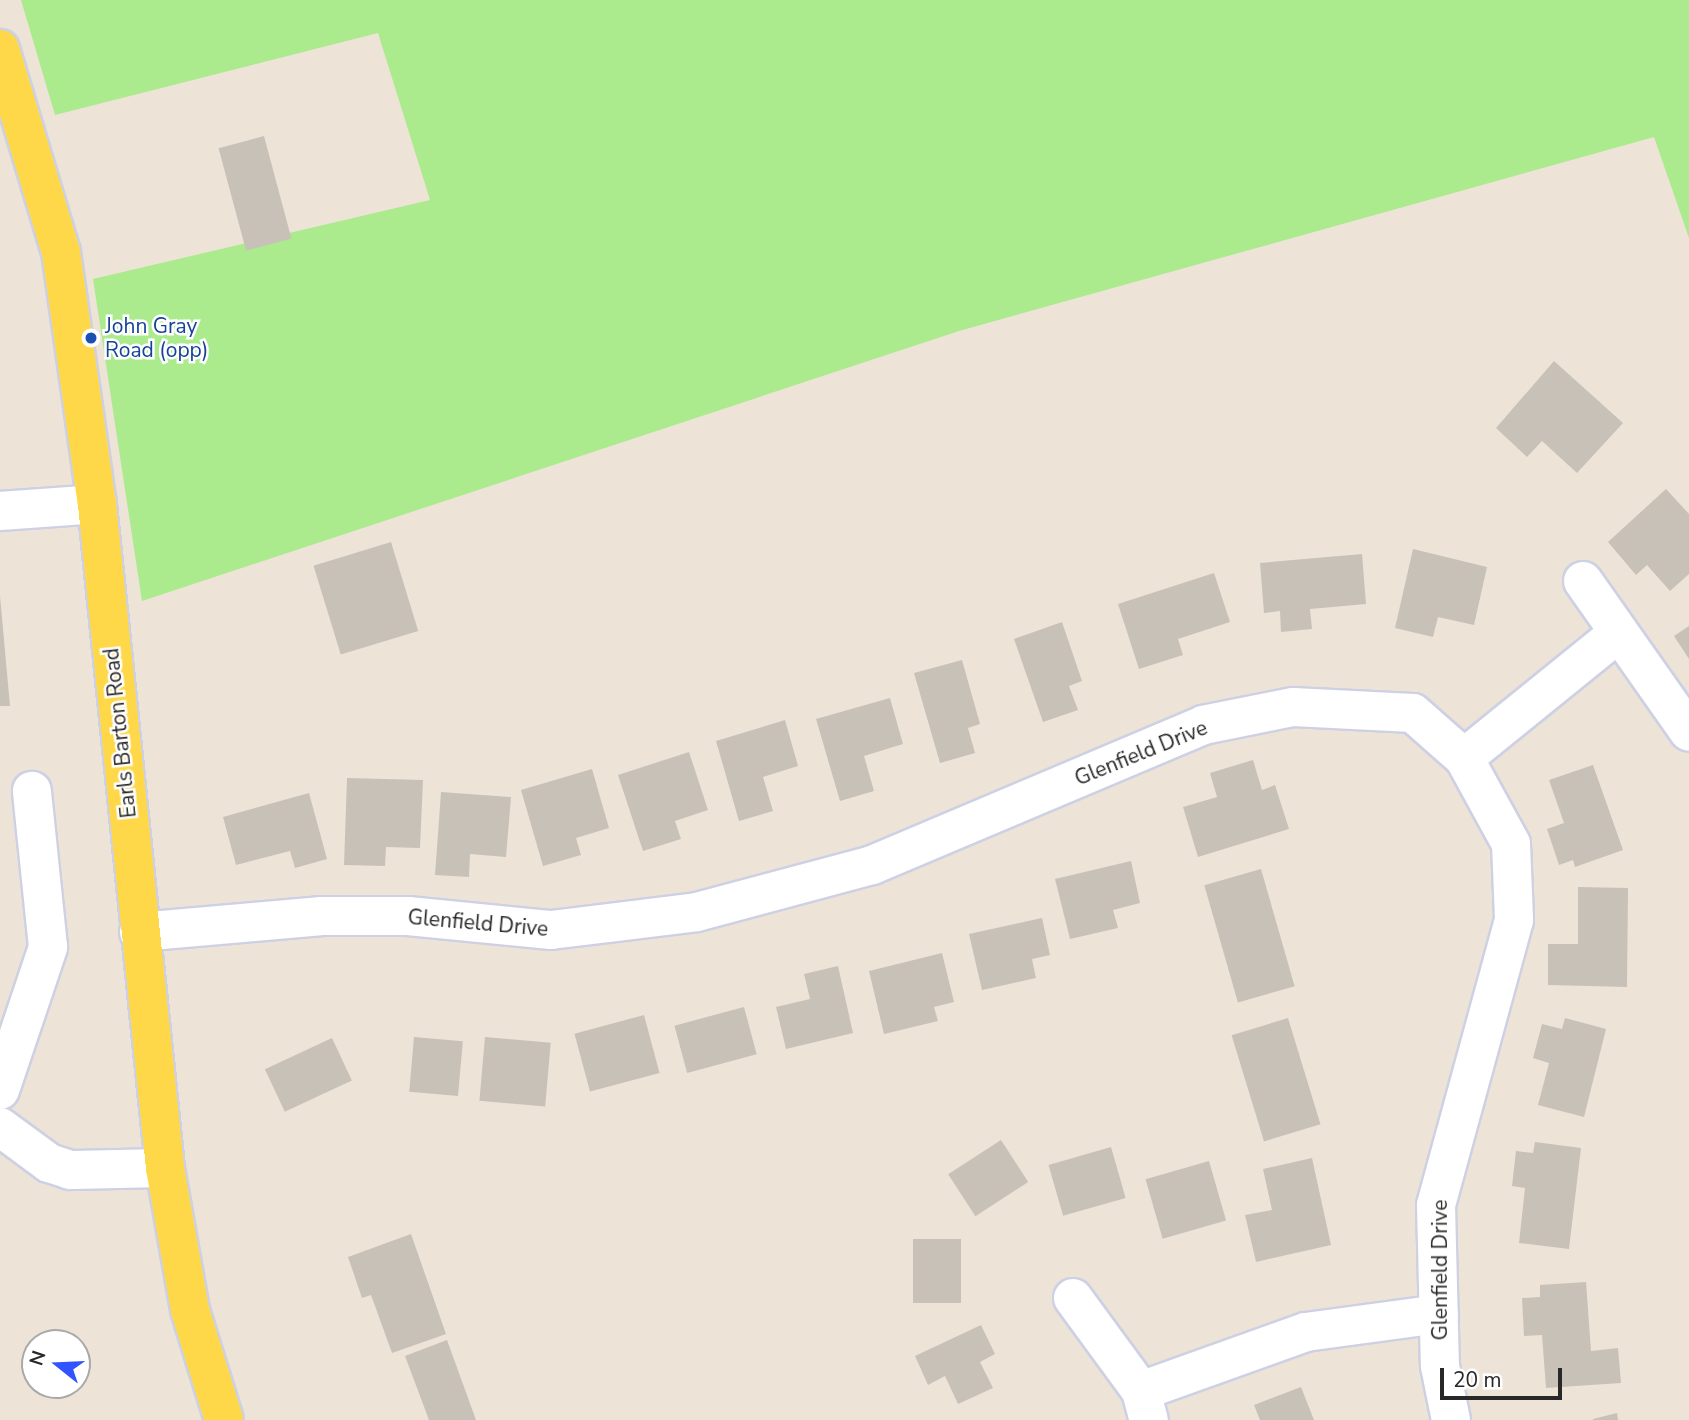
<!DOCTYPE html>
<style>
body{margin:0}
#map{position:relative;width:1689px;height:1420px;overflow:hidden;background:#ede4d7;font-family:"Nunito Sans",sans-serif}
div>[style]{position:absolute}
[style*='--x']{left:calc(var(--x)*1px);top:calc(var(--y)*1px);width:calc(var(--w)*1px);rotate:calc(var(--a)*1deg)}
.green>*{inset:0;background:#abea8d}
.building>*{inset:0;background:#c7c1b8;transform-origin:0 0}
.roads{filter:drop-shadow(2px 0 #cdd1e3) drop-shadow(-2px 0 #cdd1e3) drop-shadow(0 2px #cdd1e3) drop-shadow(0 -2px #cdd1e3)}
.minor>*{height:38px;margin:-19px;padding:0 19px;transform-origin:19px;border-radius:19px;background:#fff}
.major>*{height:38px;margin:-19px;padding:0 19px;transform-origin:19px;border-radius:19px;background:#ffd84a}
.dots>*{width:19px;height:19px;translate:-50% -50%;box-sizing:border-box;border:4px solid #fff;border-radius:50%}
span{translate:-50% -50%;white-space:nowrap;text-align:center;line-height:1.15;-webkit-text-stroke:5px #fff;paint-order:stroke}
.transit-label{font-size:21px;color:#164399}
.left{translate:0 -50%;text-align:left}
.street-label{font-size:21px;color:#282828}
.north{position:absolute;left:21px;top:1329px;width:70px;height:70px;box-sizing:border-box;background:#fff;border:2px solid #a9a9a9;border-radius:50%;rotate:288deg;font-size:19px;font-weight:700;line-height:28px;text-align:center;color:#282828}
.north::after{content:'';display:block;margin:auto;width:24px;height:32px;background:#3254ff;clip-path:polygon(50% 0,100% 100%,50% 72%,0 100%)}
.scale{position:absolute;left:1440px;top:1368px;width:122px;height:32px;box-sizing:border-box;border:4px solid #282828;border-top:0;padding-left:9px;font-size:21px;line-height:24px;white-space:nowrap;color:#282828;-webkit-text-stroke:5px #fff;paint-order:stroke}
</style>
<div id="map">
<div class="green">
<i style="clip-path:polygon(21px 0,1689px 0,1689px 238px,1654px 137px,959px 331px,142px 601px,93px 279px,430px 200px,378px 33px,55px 115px)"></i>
</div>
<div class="building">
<i style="left:264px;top:136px;width:106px;height:47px;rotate:75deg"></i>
<i style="clip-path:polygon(1554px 361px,1623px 423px,1577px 473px,1542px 441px,1527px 457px,1496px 428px)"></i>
<i style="clip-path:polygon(1666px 489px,1689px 514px,1689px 574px,1670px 591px,1647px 565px,1636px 575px,1608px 542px)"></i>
<i style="left:391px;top:542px;width:93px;height:81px;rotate:73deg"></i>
<i style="clip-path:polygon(1413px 549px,1487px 567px,1474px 625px,1438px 617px,1433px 637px,1395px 628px)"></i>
<i style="clip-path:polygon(1362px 554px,1366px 604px,1310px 609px,1312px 629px,1281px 632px,1280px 611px,1264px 613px,1260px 563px)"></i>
<i style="clip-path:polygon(1214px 573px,1230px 622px,1178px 639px,1183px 655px,1139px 669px,1118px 604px)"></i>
<i style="clip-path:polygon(0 596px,10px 706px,0 706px)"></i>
<i style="clip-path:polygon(1062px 622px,1082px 681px,1069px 686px,1078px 710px,1043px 722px,1014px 639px)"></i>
<i style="clip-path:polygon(1689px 626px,1689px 659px,1674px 636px)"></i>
<i style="clip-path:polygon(962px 660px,980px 724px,968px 728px,975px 753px,940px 763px,914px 673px)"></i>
<i style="clip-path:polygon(890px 698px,903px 744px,864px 756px,874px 791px,840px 801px,816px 719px)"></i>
<i style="clip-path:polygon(785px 720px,798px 766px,763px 777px,773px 811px,739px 821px,716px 741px)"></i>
<i style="clip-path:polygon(689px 752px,708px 810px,675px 821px,681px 839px,643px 851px,618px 775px)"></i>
<i style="clip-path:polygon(1253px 760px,1262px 790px,1275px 785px,1289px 829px,1198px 857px,1183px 807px,1217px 797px,1210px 773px)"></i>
<i style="clip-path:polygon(1593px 765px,1623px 850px,1575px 867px,1573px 860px,1559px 865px,1547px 829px,1564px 823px,1549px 780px)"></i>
<i style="clip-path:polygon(592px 769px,609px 828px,576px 838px,581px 855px,543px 866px,521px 790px)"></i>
<i style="clip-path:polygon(347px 778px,423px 780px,420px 848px,386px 847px,385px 866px,344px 865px)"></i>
<i style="clip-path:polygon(441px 792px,511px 797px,506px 857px,470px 854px,469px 877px,435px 875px)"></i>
<i style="clip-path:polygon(309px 793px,327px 859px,295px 868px,290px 851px,236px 865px,223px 817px)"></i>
<i style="clip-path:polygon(1131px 861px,1140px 903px,1113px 910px,1118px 928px,1070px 939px,1055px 879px)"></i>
<i style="left:1261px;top:869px;width:122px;height:59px;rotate:74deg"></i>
<i style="clip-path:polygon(1578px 887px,1628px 888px,1627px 987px,1548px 985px,1548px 944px,1578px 944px)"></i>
<i style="clip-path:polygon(1042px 918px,1050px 955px,1032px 959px,1036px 978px,982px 990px,969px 934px)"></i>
<i style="clip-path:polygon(942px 953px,954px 1002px,934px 1007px,938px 1021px,884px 1034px,869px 971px)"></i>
<i style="clip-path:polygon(838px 966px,853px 1033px,786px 1049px,776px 1007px,810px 999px,804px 974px)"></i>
<i style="left:744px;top:1007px;width:49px;height:72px;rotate:75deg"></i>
<i style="left:644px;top:1015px;width:60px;height:72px;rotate:75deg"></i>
<i style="left:1288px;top:1018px;width:111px;height:59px;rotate:73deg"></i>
<i style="clip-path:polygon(1565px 1018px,1606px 1029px,1584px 1117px,1538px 1105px,1549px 1063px,1533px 1058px,1542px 1024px,1562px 1029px)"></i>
<i style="left:414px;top:1037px;width:49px;height:55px;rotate:5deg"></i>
<i style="left:485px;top:1037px;width:66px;height:64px;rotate:5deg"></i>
<i style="left:332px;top:1038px;width:47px;height:74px;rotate:65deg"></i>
<i style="left:1001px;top:1140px;width:50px;height:63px;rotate:57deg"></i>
<i style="clip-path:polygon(1535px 1142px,1581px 1148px,1569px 1249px,1519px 1243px,1525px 1188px,1512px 1186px,1516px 1151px,1533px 1153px)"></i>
<i style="left:1111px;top:1147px;width:53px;height:65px;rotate:74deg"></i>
<i style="clip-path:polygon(1312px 1158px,1331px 1245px,1256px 1262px,1245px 1215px,1272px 1210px,1263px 1169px)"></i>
<i style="left:1209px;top:1161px;width:62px;height:66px;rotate:74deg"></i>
<i style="clip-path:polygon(411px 1234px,446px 1334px,392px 1353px,371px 1295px,362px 1298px,348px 1257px)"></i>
<i style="left:913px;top:1239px;width:48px;height:64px"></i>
<i style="clip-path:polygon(1586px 1282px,1591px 1351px,1618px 1348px,1621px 1383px,1546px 1388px,1542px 1335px,1524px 1336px,1522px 1298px,1540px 1297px,1540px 1285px)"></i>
<i style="clip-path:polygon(981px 1325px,995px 1354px,980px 1362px,993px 1388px,958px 1404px,945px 1376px,928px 1385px,915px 1356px)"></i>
<i style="clip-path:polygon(447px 1340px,476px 1420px,429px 1420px,405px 1356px)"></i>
<i style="clip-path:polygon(1301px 1387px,1314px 1420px,1260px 1420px,1254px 1405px)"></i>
<i style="clip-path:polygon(1617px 1413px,1618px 1420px,1593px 1420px,1593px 1419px)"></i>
</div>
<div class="roads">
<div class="minor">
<i style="--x:0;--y:511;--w:97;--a:-4.1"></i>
<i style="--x:1583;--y:581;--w:184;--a:54.9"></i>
<i style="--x:1464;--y:758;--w:197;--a:-39"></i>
<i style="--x:139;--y:932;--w:184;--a:-5"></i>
<i style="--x:322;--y:916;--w:86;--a:0"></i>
<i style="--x:408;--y:916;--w:144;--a:5.6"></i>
<i style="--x:551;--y:930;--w:147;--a:-7"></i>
<i style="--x:697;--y:912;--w:181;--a:-15"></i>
<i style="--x:872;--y:865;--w:359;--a:-22.9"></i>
<i style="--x:1203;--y:725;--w:92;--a:-11.3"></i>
<i style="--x:1293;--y:707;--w:120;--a:2.9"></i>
<i style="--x:1413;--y:713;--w:68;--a:41.4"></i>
<i style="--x:1464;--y:758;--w:98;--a:61.3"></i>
<i style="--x:1511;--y:844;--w:76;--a:87.7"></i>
<i style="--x:1514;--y:920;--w:295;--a:105.3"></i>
<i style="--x:1436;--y:1205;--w:161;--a:88.6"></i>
<i style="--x:1440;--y:1366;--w:55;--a:78.5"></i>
<i style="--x:0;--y:1090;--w:151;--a:-71.4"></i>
<i style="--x:48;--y:947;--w:157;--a:-95.9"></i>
<i style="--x:0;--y:1127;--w:61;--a:36.3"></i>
<i style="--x:49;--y:1163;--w:22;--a:18"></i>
<i style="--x:70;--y:1170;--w:95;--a:-1.2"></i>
<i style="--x:1073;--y:1298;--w:115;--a:53.8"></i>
<i style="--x:1141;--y:1391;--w:30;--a:75"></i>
<i style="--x:1141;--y:1391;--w:175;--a:-19.7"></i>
<i style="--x:1306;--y:1332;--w:134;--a:-7.7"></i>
</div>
<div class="major">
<i style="--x:0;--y:49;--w:212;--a:73.3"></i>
<i style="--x:61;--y:252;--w:255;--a:81.9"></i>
<i style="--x:97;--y:504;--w:667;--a:84.15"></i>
<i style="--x:165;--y:1168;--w:144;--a:80"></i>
<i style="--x:190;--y:1310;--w:115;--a:72.8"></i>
</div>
</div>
<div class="dots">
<i style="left:91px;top:338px;background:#1a4fb4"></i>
</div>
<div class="transit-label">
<span class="left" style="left:105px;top:338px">John Gray<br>Road (opp)</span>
</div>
<div class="street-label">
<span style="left:120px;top:733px;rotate:-96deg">Earls Barton Road</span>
<span style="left:1141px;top:753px;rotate:-22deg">Glenfield Drive</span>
<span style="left:478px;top:923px;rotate:5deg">Glenfield Drive</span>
<span style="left:1440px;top:1270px;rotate:-90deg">Glenfield Drive</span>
</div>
<div class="north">N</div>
<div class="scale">20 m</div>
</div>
